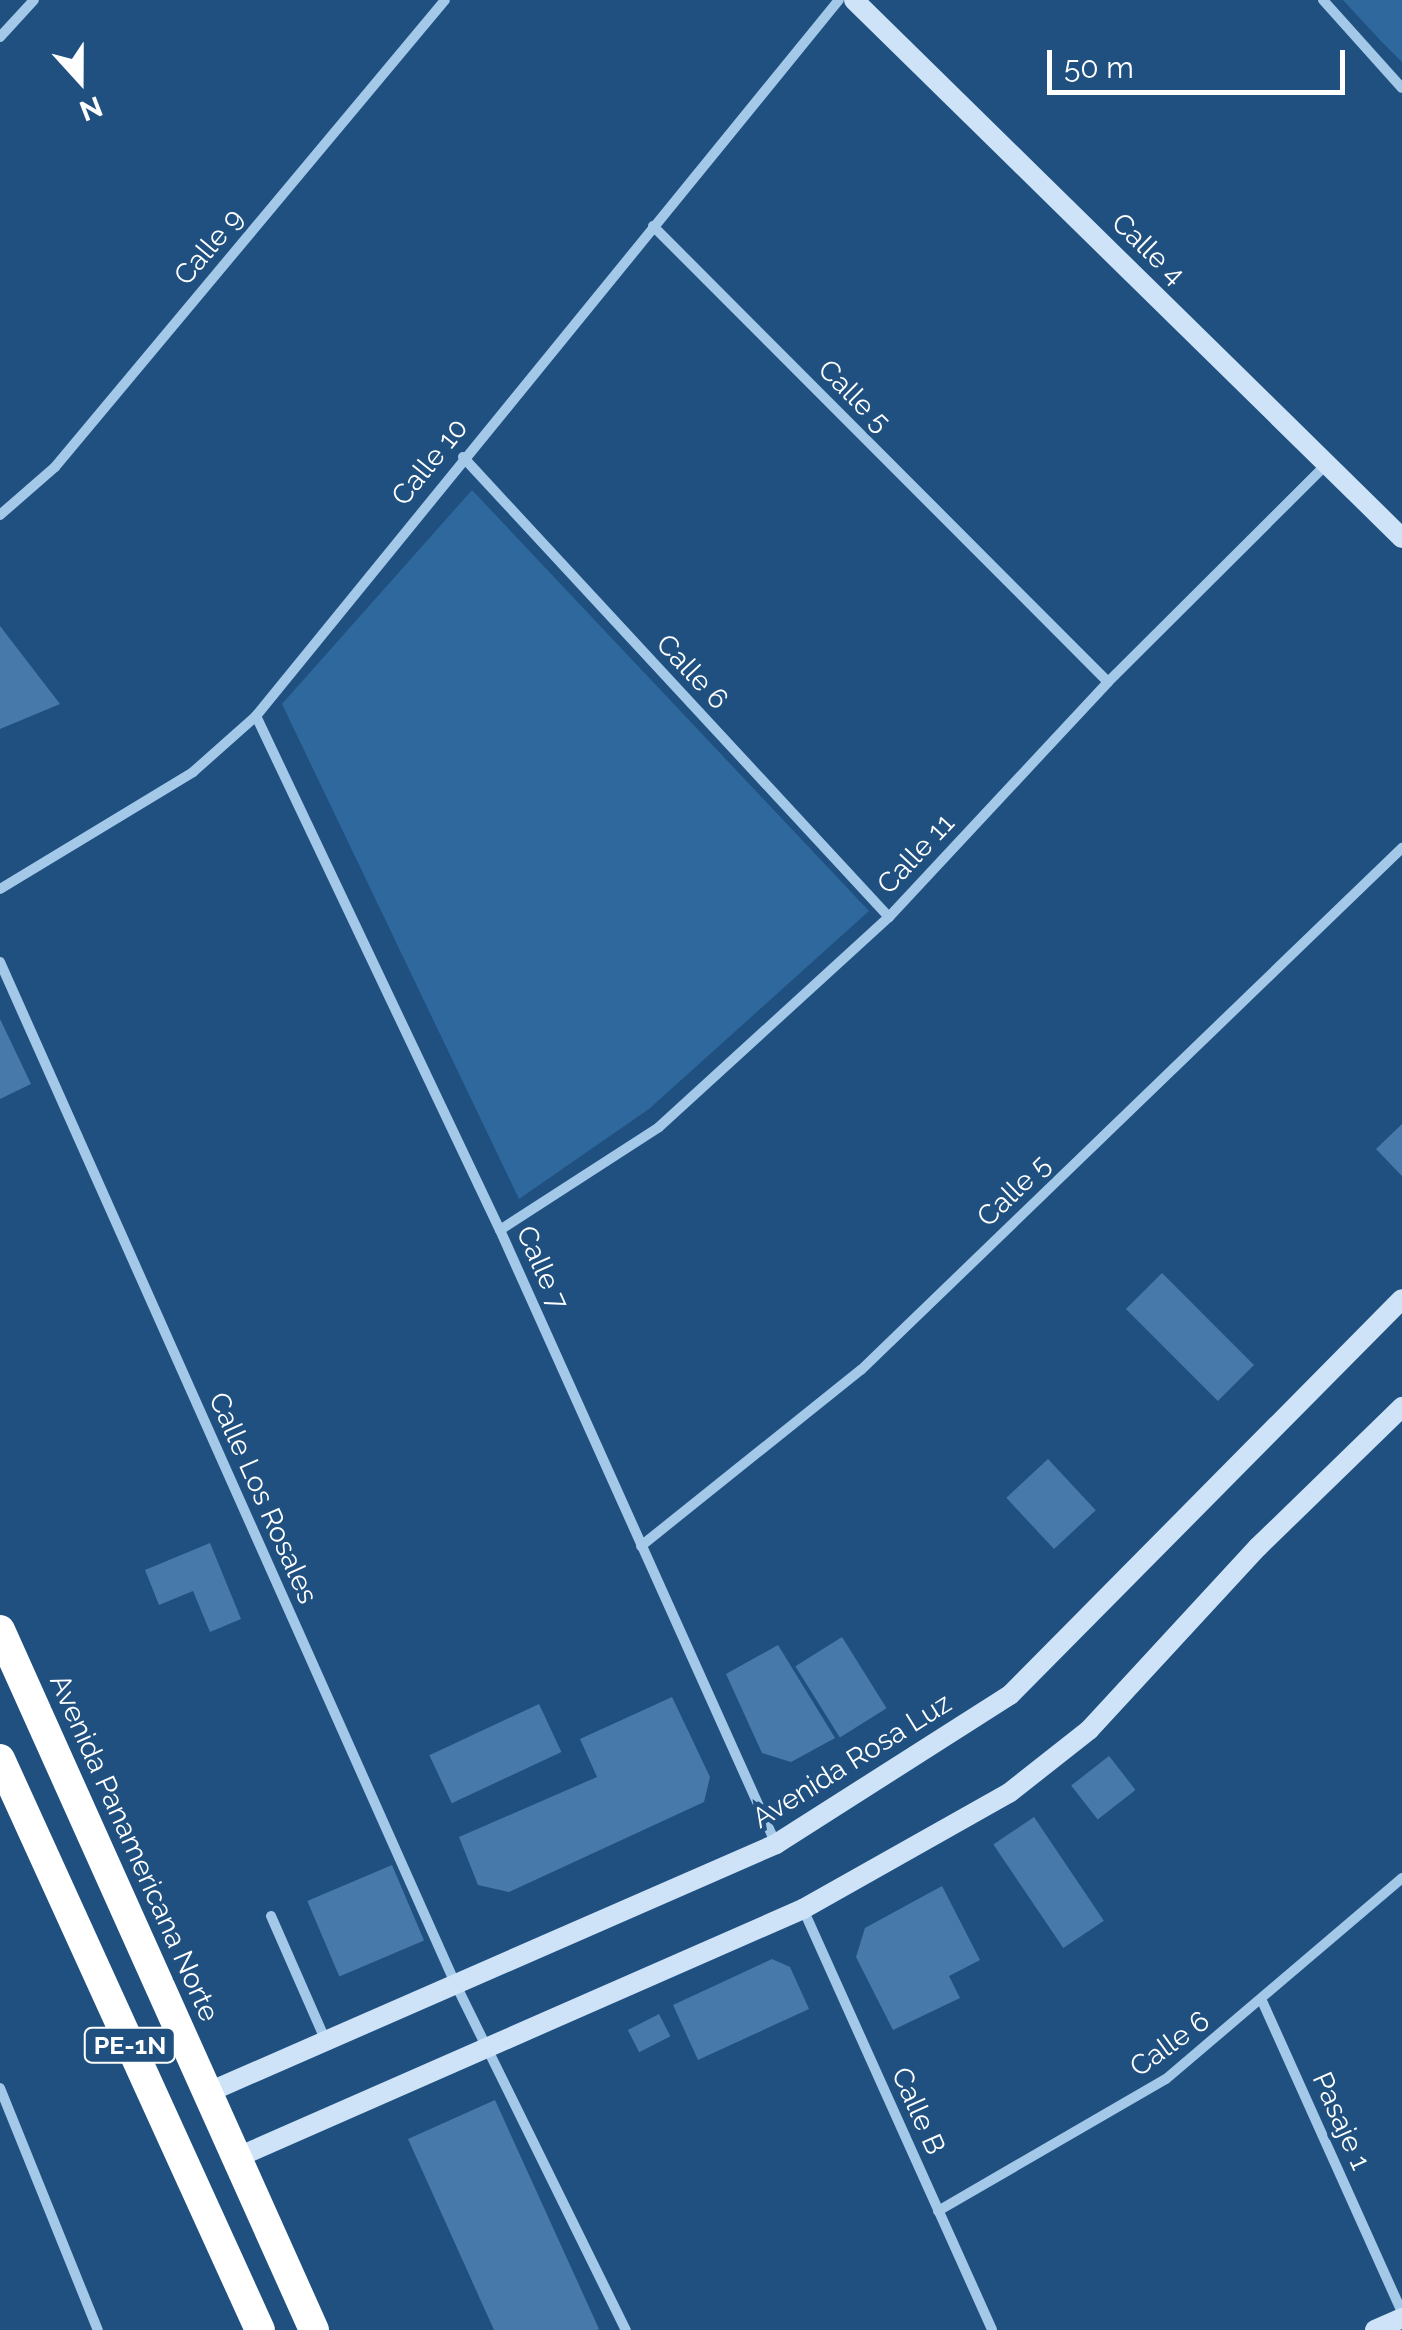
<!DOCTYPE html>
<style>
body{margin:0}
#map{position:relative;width:1402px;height:2330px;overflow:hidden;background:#1f5080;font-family:Raleway,sans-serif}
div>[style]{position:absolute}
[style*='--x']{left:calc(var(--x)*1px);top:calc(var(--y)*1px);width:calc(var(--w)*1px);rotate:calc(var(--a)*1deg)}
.green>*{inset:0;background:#2e689d}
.building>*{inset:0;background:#477aaa;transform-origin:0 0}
.street>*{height:10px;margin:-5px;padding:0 5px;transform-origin:5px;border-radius:5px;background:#a3c8e8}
.secondary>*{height:20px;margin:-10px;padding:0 10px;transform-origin:10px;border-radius:10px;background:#cee3f7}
.highway>*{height:30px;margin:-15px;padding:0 15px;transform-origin:15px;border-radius:15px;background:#fff}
span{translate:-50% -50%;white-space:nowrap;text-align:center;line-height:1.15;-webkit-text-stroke:9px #1f5080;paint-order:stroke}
.shield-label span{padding:2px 8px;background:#1f5080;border:2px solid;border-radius:8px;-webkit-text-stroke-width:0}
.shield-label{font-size:25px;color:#fff;font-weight:700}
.street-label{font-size:28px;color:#fff}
.north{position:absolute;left:30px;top:30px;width:100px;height:100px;-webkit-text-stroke:8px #1f5080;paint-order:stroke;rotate:159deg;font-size:28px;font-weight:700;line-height:40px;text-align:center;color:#fff}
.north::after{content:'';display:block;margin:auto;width:35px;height:45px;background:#fff;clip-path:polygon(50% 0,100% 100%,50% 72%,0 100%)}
.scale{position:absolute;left:1047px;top:50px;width:298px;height:45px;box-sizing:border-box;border:5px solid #fff;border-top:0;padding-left:12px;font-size:30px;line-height:35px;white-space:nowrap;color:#fff;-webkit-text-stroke:8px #1f5080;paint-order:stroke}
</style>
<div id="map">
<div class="green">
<i style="clip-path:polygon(1343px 0,1402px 0,1402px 62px,1380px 40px)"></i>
<i style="clip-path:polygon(472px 490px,869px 911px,649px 1109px,519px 1199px,282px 704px)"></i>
</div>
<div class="building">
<i style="clip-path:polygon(0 626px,60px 704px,0 729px)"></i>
<i style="clip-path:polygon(0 1019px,31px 1084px,0 1099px)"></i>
<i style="clip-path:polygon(1402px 1124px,1402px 1176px,1376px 1149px)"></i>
<i style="left:1162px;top:1273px;width:130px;height:51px;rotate:45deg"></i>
<i style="left:1048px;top:1459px;width:70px;height:57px;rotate:47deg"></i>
<i style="clip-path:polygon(210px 1543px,241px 1619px,210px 1632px,193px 1591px,159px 1605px,145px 1570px)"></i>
<i style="left:842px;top:1637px;width:84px;height:55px;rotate:58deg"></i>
<i style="clip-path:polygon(778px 1645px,835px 1738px,791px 1762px,762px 1753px,726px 1674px)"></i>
<i style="clip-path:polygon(672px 1697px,710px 1777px,704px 1802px,509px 1892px,478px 1885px,459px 1837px,597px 1777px,580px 1739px)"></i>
<i style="left:539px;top:1704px;width:53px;height:121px;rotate:65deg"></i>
<i style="left:1109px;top:1756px;width:43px;height:48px;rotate:52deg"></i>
<i style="left:1034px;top:1817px;width:125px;height:49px;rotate:56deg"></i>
<i style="left:392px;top:1865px;width:82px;height:92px;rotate:67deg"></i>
<i style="clip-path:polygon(942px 1886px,980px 1960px,949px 1976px,960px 1998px,893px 2030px,856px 1957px,865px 1928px)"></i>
<i style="clip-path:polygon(772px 1959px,790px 1967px,809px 2009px,698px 2060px,673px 2005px)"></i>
<i style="left:659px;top:2014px;width:25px;height:35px;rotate:63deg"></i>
<i style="clip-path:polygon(495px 2100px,599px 2329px,597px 2330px,494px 2330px,408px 2139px)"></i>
</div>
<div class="street">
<i style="--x:1323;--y:0;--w:118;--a:48.1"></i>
<i style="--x:0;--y:37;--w:50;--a:-47.4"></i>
<i style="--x:653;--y:226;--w:644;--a:45.06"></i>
<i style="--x:463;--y:457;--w:627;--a:47.2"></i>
<i style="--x:0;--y:515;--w:73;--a:-41.1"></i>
<i style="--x:55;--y:467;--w:608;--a:-50.13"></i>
<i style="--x:256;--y:716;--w:569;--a:64.61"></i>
<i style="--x:500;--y:1230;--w:673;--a:65.8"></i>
<i style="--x:0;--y:889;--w:226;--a:-31.2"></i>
<i style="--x:193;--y:772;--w:84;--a:-41.6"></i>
<i style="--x:256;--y:716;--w:923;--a:-50.85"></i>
<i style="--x:0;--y:962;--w:1118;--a:65.98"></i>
<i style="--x:455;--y:1983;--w:387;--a:63.8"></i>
<i style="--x:500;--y:1230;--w:189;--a:-32.9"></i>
<i style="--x:659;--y:1127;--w:311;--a:-42.4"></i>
<i style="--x:889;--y:917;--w:321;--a:-47"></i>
<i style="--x:1108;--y:682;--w:309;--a:-44.9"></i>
<i style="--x:641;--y:1546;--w:282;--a:-38.7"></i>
<i style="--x:861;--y:1370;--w:752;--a:-43.98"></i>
<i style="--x:803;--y:1909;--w:461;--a:65.8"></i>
<i style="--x:271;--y:1916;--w:137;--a:66.3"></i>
<i style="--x:1263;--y:2003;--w:339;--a:65.8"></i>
<i style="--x:0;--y:2088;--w:261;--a:68"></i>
<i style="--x:938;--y:2211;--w:263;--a:-30.1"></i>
<i style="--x:1166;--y:2079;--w:310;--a:-40.4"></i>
</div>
<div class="secondary">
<i style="--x:854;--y:0;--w:768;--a:44.47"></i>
<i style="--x:209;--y:2092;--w:619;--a:-23.62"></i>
<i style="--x:776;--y:1844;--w:277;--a:-32.5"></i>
<i style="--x:1010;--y:1695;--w:557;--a:-45.29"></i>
<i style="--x:238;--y:2157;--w:617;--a:-23.7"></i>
<i style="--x:803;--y:1909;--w:236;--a:-29.4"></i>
<i style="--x:1009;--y:1793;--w:102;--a:-38.2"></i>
<i style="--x:1089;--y:1730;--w:249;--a:-47.3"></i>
<i style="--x:1258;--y:1547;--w:201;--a:-44.2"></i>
<i style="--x:1375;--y:2330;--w:30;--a:-24"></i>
</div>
<div class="highway">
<i style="--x:0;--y:1630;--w:767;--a:65.84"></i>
<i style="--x:0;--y:1759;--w:627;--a:65.52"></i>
</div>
<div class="shield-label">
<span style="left:130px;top:2045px">PE-1N</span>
</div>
<div class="street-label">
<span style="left:209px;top:247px;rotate:-50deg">Calle 9</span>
<span style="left:1148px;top:249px;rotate:44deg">Calle 4</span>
<span style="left:854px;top:396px;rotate:45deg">Calle 5</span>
<span style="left:430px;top:462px;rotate:-51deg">Calle 10</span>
<span style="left:692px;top:672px;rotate:47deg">Calle 6</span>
<span style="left:916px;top:854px;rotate:-47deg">Calle 11</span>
<span style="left:1014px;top:1191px;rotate:-44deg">Calle 5</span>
<span style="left:542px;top:1268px;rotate:66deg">Calle 7</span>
<span style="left:263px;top:1498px;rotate:66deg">Calle Los Rosales</span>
<span style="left:852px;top:1761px;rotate:-32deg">Avenida Rosa Luz</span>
<span style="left:134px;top:1848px;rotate:66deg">Avenida Panamericana Norte</span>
<span style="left:1170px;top:2044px;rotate:-36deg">Calle 6</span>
<span style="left:918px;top:2111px;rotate:66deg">Calle B</span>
<span style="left:1341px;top:2121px;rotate:66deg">Pasaje 1</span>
</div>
<div class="north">N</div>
<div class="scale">50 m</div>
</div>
